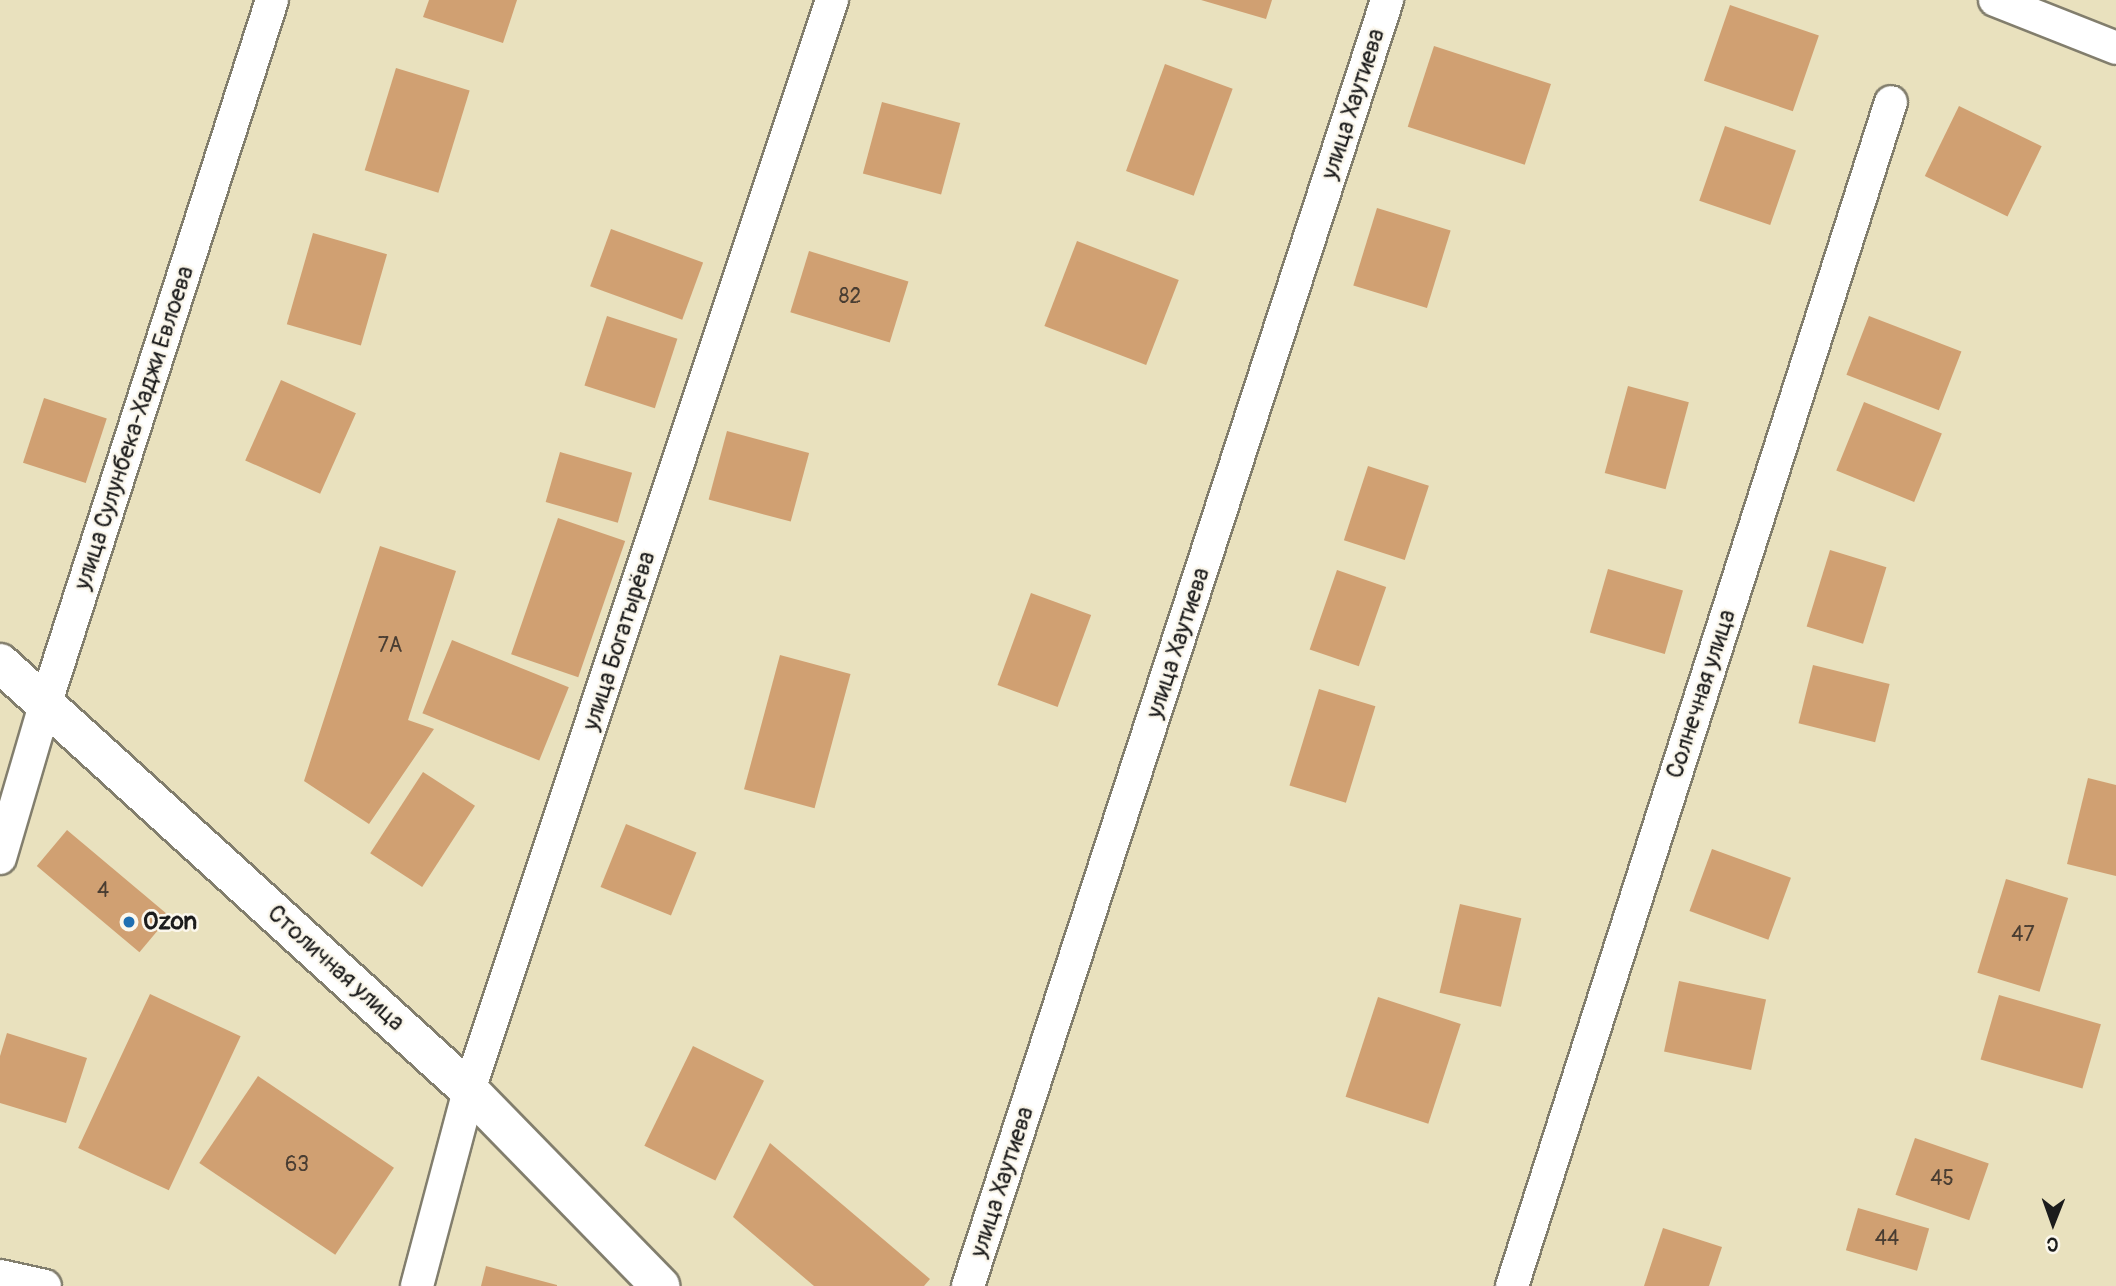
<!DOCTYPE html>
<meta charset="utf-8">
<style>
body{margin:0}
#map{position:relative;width:2116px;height:1286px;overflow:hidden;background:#e9e1be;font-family:Pangolin,sans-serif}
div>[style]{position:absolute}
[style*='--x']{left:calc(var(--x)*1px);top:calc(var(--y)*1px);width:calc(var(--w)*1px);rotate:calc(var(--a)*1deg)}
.building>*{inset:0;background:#d0a072;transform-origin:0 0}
.roads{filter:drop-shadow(2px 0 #827e6d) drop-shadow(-2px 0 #827e6d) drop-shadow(0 2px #827e6d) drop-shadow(0 -2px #827e6d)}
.minor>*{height:32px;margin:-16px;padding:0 16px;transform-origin:16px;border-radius:16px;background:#fff}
.primary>*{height:38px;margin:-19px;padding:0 19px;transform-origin:19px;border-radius:19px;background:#fff}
.dots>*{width:19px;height:19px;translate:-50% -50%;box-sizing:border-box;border:4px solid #fbf7ec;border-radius:50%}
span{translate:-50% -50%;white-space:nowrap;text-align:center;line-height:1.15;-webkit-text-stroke:5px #fbf7ec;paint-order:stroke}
.number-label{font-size:21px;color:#493d32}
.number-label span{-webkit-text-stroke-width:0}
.street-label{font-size:24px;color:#1c1c1c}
.poi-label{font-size:24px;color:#1c1c1c;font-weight:700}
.left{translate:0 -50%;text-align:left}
.north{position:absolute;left:2018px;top:1188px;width:70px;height:70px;-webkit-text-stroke:5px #fbf7ec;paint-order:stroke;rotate:181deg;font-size:19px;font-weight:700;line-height:28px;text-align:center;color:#1c1c1c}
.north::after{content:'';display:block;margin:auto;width:24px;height:32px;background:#1c1c1c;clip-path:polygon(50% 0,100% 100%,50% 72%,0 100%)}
</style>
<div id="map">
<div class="building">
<i style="clip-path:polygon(429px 0,517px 0,503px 43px,423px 17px)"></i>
<i style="clip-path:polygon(1201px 0,1272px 0,1266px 19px)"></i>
<i style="left:1730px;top:5px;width:94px;height:80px;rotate:19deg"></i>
<i style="left:1434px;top:46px;width:123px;height:85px;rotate:18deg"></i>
<i style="left:1165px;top:64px;width:72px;height:114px;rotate:20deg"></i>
<i style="left:396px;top:68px;width:77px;height:107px;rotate:17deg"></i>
<i style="left:882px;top:102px;width:81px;height:74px;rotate:15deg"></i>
<i style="left:1959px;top:106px;width:92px;height:78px;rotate:26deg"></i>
<i style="left:1725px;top:126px;width:75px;height:79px;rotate:19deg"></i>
<i style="left:1377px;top:208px;width:77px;height:81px;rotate:17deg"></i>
<i style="left:611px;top:229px;width:98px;height:61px;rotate:20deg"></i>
<i style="left:313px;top:233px;width:77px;height:95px;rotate:16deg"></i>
<i style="left:1077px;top:241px;width:109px;height:91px;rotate:21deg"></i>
<i style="left:809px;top:251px;width:104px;height:64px;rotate:17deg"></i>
<i style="left:607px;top:316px;width:74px;height:73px;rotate:18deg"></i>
<i style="left:1869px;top:316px;width:99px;height:63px;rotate:21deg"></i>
<i style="left:281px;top:380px;width:82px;height:88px;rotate:24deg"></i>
<i style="left:1628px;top:386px;width:63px;height:90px;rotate:15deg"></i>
<i style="left:44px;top:398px;width:66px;height:68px;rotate:18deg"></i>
<i style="left:1864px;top:402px;width:84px;height:74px;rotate:22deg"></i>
<i style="left:727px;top:431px;width:85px;height:71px;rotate:15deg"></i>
<i style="left:560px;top:452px;width:75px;height:52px;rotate:16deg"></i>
<i style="left:1368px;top:466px;width:64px;height:78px;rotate:18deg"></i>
<i style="left:558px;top:518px;width:71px;height:144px;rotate:19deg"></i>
<i style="clip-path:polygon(380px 546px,456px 571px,408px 720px,434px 729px,369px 824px,304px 781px)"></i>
<i style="left:1830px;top:550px;width:59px;height:80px;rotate:17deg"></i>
<i style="left:1608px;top:569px;width:78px;height:66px;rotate:16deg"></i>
<i style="left:1337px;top:570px;width:52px;height:84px;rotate:19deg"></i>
<i style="left:1031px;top:593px;width:64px;height:98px;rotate:20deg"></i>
<i style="left:452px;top:640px;width:126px;height:79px;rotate:22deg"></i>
<i style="left:780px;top:655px;width:73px;height:139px;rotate:15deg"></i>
<i style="left:1813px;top:665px;width:79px;height:60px;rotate:14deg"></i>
<i style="left:1319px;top:689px;width:59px;height:101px;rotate:17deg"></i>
<i style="left:423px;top:772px;width:62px;height:97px;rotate:33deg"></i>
<i style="clip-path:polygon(2088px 778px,2116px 785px,2116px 876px,2067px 864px)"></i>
<i style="left:626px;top:824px;width:76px;height:68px;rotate:22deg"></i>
<i style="left:67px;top:830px;width:134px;height:47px;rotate:40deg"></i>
<i style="left:1712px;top:849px;width:84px;height:66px;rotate:20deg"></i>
<i style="left:2006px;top:879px;width:65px;height:98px;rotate:17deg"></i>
<i style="left:1460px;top:904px;width:63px;height:91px;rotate:13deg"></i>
<i style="left:1679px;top:981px;width:89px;height:72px;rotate:12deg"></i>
<i style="left:150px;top:994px;width:100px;height:170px;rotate:25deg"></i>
<i style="left:1999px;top:995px;width:106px;height:67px;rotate:16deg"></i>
<i style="left:1378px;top:997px;width:87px;height:105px;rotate:18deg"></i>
<i style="clip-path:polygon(7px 1033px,87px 1058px,66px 1123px,0 1103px,0 1056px)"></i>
<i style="left:693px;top:1046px;width:79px;height:111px;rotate:26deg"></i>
<i style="left:258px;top:1076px;width:164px;height:105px;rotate:34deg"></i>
<i style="left:1915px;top:1138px;width:78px;height:60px;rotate:19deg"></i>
<i style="clip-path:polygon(770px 1143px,930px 1279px,924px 1286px,814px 1286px,733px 1217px)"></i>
<i style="left:1858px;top:1208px;width:74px;height:44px;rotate:16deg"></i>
<i style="clip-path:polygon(1663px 1228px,1722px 1247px,1709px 1286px,1644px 1286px)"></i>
<i style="clip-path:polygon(486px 1266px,557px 1285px,557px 1286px,481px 1286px)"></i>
</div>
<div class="roads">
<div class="minor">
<i style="--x:1995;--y:0;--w:130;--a:21.6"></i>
<i style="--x:0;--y:858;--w:163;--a:-73.6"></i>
<i style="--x:46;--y:702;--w:737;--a:-72.15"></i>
<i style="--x:0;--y:1276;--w:46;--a:12.5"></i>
<i style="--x:417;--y:1286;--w:203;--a:-75.1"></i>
<i style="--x:469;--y:1090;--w:1149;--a:-71.58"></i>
<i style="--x:968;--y:1286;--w:1353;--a:-71.95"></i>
<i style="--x:1512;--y:1286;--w:1243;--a:-72.25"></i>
</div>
<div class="primary">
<i style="--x:0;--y:663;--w:634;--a:42.32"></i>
<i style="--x:469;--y:1090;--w:274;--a:45.7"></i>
</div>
</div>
<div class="dots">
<i style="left:129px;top:922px;background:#1f6fb2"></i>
</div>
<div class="number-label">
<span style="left:850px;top:297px">82</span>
<span style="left:390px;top:646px">7А</span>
<span style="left:103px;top:891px">4</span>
<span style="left:2023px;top:935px">47</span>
<span style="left:297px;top:1165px">63</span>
<span style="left:1942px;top:1179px">45</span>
<span style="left:1887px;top:1239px">44</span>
</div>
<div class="street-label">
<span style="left:1353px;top:104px;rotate:-72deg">улица Хаутиева</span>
<span style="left:134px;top:428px;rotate:-72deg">улица Сулунбека-Хаджи Евлоева</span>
<span style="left:619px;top:641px;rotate:-72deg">улица Богатырёва</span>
<span style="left:1178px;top:643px;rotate:-72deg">улица Хаутиева</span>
<span style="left:1701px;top:694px;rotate:-72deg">Солнечная улица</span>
<span style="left:336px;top:968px;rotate:42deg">Столичная улица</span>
<span style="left:1002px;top:1182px;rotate:-72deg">улица Хаутиева</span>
</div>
<div class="poi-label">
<span class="left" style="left:143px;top:922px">Ozon</span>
</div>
<div class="north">С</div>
</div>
